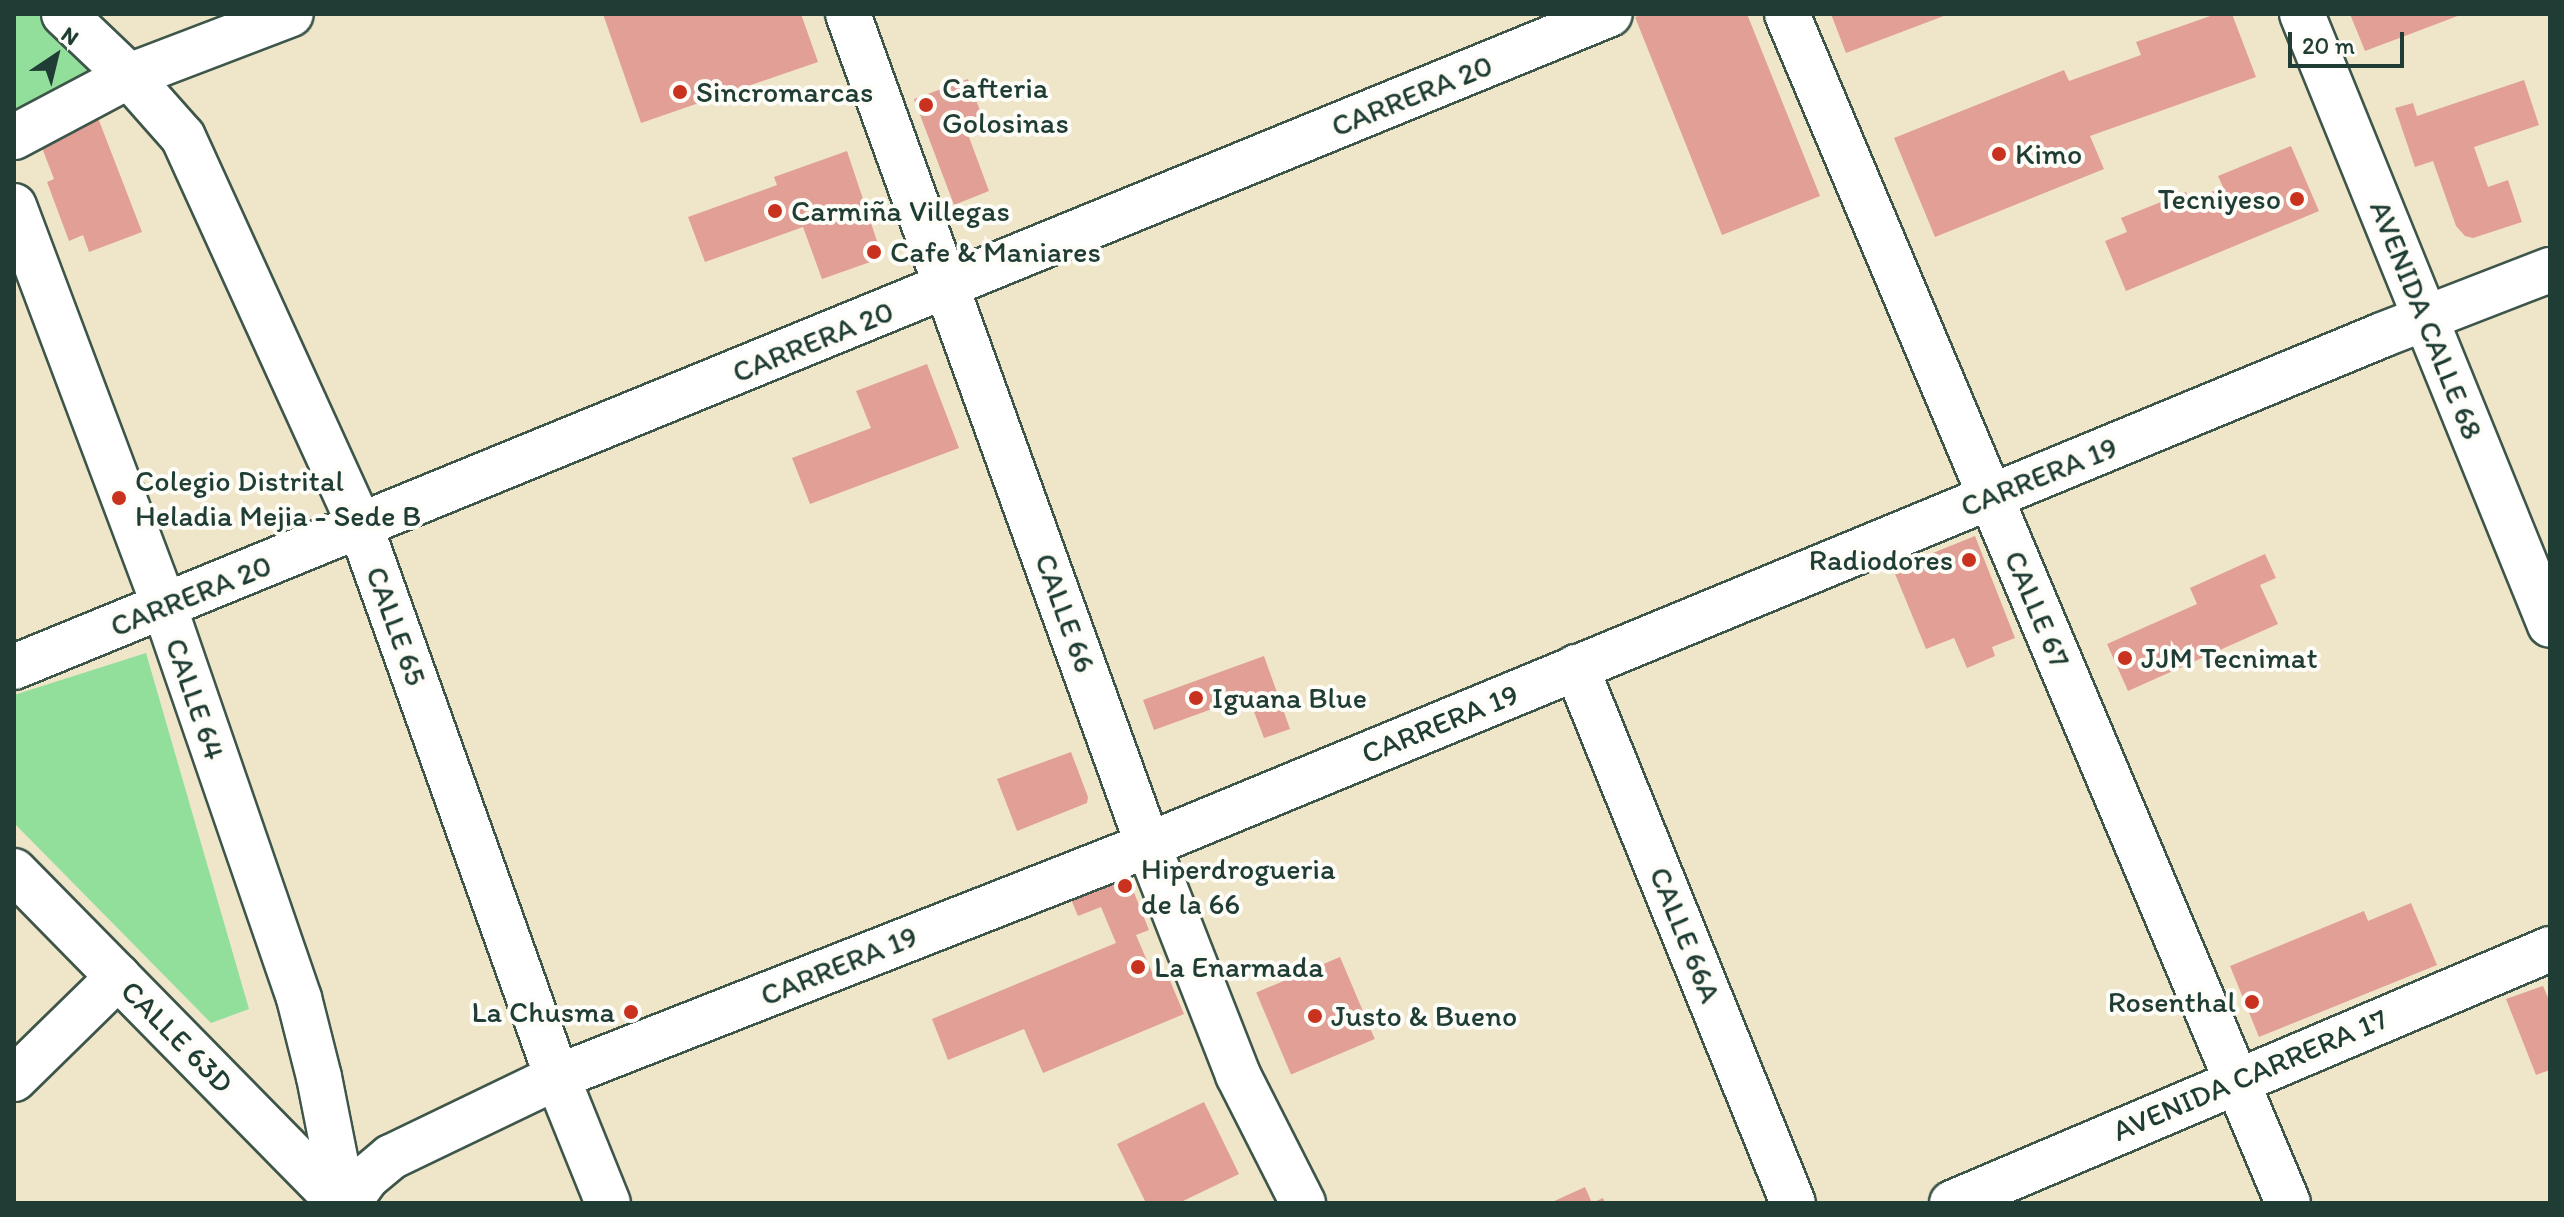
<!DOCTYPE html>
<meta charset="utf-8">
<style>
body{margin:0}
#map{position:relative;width:2564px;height:1217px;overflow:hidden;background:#efe6ca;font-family:Itim,sans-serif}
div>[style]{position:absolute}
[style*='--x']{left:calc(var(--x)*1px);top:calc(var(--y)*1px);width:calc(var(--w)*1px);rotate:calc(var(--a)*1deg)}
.green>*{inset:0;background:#92df9c}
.building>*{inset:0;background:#e29f95;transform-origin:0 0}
.roads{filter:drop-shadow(2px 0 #3e564a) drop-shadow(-2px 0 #3e564a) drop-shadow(0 2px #3e564a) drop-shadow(0 -2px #3e564a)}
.minor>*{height:44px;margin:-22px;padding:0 22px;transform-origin:22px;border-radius:22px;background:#fff}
.tertiary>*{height:44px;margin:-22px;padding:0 22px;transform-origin:22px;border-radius:22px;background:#fff}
.secondary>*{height:44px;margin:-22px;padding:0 22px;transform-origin:22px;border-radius:22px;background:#fff}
.dots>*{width:22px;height:22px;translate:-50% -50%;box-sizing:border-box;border:4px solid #fdfcf7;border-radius:50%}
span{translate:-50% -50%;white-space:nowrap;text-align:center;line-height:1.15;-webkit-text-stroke:8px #fdfcf7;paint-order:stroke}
.poi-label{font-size:30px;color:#1f3d34}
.left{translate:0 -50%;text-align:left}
.right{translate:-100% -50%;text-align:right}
.street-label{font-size:30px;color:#1f3d34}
.frame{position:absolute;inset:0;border:16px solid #1f3d34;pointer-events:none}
.north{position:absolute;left:16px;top:16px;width:80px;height:80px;-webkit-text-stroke:6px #fdfcf7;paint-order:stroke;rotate:35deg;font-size:22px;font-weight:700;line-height:32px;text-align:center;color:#1f3d34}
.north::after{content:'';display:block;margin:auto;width:28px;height:36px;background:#1f3d34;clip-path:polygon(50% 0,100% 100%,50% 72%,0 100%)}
.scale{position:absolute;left:2288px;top:32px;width:116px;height:36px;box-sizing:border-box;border:4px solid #1f3d34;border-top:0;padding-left:10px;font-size:24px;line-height:28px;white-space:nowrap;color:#1f3d34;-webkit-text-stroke:6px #fdfcf7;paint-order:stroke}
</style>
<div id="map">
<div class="green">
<i style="clip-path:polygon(14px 14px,38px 14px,102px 72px,14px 109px)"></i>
<i style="clip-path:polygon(146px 653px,249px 1009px,211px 1023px,14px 823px,14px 695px)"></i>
</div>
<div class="building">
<i style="clip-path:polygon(603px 14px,801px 14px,818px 62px,641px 123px)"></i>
<i style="clip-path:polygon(1644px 14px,1747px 14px,1820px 196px,1722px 235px,1635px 17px)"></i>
<i style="clip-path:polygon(1831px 14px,1949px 14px,1846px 53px)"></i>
<i style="clip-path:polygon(2216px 14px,2232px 14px,2256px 77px,2090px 136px,2104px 169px,1935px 237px,1894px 138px,2064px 70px,2069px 81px,2141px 55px,2136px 42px)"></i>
<i style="clip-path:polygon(2350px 14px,2463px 14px,2365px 51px)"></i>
<i style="clip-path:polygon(968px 79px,984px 121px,966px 129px,989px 191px,954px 205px,914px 99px)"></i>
<i style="clip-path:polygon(2524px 80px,2539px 125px,2474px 147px,2488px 187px,2508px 180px,2522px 222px,2473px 238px,2465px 236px,2456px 226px,2433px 161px,2415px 167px,2395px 108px,2413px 103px,2417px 116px)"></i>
<i style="clip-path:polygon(98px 118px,142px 232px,89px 252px,83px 235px,69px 241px,47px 182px,54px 179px,39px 140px)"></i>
<i style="clip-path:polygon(2291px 146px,2319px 211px,2126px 291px,2105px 241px,2127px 232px,2121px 218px,2186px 192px,2190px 201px,2223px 187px,2218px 176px)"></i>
<i style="clip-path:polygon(847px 151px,880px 250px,876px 260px,822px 279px,803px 227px,705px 262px,688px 217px,777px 185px,774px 177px)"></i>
<i style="clip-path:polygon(927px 364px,959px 448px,810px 504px,792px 458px,871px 428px,856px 391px)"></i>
<i style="clip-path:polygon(1975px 536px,2015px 638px,1992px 647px,1995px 656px,1967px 668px,1954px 638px,1926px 649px,1893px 569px)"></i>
<i style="clip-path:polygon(2265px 554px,2276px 578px,2260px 585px,2278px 624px,2128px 691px,2107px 644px,2197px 604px,2190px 588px)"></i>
<i style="clip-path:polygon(1264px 656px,1290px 729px,1264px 738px,1248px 696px,1154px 730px,1143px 700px)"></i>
<i style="clip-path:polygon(1071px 752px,1088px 797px,1087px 803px,1017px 831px,997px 779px)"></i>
<i style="clip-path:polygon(1127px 875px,1149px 930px,1136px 935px,1154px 977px,1166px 971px,1184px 1014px,1043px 1073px,1024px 1029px,948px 1060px,932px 1019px,1116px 943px,1101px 907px,1078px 916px,1070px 897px)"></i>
<i style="clip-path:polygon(2411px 903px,2437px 965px,2259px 1037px,2230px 966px,2364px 911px,2368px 921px)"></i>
<i style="left:1340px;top:957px;width:89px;height:91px;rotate:67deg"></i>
<i style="clip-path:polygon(2543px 986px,2550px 1002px,2550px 1070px,2536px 1075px,2506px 999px)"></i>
<i style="clip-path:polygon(1204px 1102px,1239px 1174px,1179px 1203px,1146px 1203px,1117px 1144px)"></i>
<i style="clip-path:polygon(1585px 1187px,1592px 1203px,1603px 1198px,1605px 1203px,1550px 1203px)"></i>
</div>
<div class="roads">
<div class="minor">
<i style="--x:64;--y:14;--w:90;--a:43.6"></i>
<i style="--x:129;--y:76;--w:81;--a:48.5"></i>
<i style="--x:183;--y:137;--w:430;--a:65.5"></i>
<i style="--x:361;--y:528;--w:583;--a:70.35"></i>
<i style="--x:557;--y:1077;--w:136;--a:68"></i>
<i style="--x:1787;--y:14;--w:1290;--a:67.15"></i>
<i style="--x:14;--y:137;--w:130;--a:-27.9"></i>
<i style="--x:129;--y:76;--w:173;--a:-20.9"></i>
<i style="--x:1576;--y:667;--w:578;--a:67.96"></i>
<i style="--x:14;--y:871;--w:148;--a:45.5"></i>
</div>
<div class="tertiary">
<i style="--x:14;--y:206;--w:427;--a:69.4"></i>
<i style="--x:164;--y:606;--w:415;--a:71"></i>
<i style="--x:299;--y:998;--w:81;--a:75.8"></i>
<i style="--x:319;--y:1077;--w:128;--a:78.8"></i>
<i style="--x:14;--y:667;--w:1724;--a:-22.25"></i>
<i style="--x:14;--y:1079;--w:146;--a:-44.4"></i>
<i style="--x:118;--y:977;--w:317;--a:45.5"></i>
<i style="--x:348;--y:1203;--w:32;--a:-54"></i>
<i style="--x:367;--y:1177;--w:31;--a:-40"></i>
<i style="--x:391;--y:1157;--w:184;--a:-25.7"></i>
<i style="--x:557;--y:1077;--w:635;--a:-21.43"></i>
<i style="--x:1148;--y:845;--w:1335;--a:-22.45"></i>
<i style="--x:2382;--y:335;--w:180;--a:-21.2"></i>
</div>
<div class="secondary">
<i style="--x:848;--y:14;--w:883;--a:70.15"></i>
<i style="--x:1148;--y:845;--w:247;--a:68.6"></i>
<i style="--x:1238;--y:1075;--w:144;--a:63.1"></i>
<i style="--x:2302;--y:14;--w:659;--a:67.91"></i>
<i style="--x:1952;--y:1203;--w:650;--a:-23.01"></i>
</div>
</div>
<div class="dots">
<i style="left:680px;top:92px;background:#c8321e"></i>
<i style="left:926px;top:105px;background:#c8321e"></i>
<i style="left:1999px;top:154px;background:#c8321e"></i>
<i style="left:2297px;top:199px;background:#c8321e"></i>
<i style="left:775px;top:211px;background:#c8321e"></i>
<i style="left:874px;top:252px;background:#c8321e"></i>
<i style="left:119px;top:498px;background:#c8321e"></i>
<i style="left:1969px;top:560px;background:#c8321e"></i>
<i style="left:2125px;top:658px;background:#c8321e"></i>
<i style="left:1196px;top:698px;background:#c8321e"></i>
<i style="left:1125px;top:886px;background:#c8321e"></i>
<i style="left:1138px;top:967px;background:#c8321e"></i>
<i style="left:2252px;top:1002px;background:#c8321e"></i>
<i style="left:631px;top:1012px;background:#c8321e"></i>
<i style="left:1315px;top:1016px;background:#c8321e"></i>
</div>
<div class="poi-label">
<span class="left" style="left:942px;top:105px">Cafteria<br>Golosinas</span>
<span class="left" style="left:696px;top:92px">Sincromarcas</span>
<span class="left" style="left:2015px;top:154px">Kimo</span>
<span class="right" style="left:2281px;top:199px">Tecniyeso</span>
<span class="left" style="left:791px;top:211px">Carmiña Villegas</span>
<span class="left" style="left:890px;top:252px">Cafe &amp; Maniares</span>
<span class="left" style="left:135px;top:498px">Colegio Distrital<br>Heladia Mejia - Sede B</span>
<span class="right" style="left:1953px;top:560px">Radiodores</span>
<span class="left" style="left:2141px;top:658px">JJM Tecnimat</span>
<span class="left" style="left:1212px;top:698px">Iguana Blue</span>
<span class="left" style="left:1141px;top:886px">Hiperdrogueria<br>de la 66</span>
<span class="left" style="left:1154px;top:967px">La Enarmada</span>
<span class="right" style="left:2236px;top:1002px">Rosenthal</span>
<span class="right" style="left:615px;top:1012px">La Chusma</span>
<span class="left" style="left:1331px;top:1016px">Justo &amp; Bueno</span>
</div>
<div class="street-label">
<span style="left:1412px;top:96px;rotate:-22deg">CARRERA 20</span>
<span style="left:2426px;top:320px;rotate:68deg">AVENIDA CALLE 68</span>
<span style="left:813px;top:342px;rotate:-22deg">CARRERA 20</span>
<span style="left:2039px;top:477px;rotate:-22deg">CARRERA 19</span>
<span style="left:191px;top:596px;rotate:-22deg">CARRERA 20</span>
<span style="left:2037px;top:609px;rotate:67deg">CALLE 67</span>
<span style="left:1065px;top:613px;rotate:70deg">CALLE 66</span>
<span style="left:396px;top:626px;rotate:70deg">CALLE 65</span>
<span style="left:195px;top:699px;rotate:71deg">CALLE 64</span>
<span style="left:1440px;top:724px;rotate:-22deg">CARRERA 19</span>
<span style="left:1685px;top:935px;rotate:68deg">CALLE 66A</span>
<span style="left:839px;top:966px;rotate:-22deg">CARRERA 19</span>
<span style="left:177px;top:1037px;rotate:45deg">CALLE 63D</span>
<span style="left:2250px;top:1075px;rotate:-23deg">AVENIDA CARRERA 17</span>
</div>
<div class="frame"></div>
<div class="north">N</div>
<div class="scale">20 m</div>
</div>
